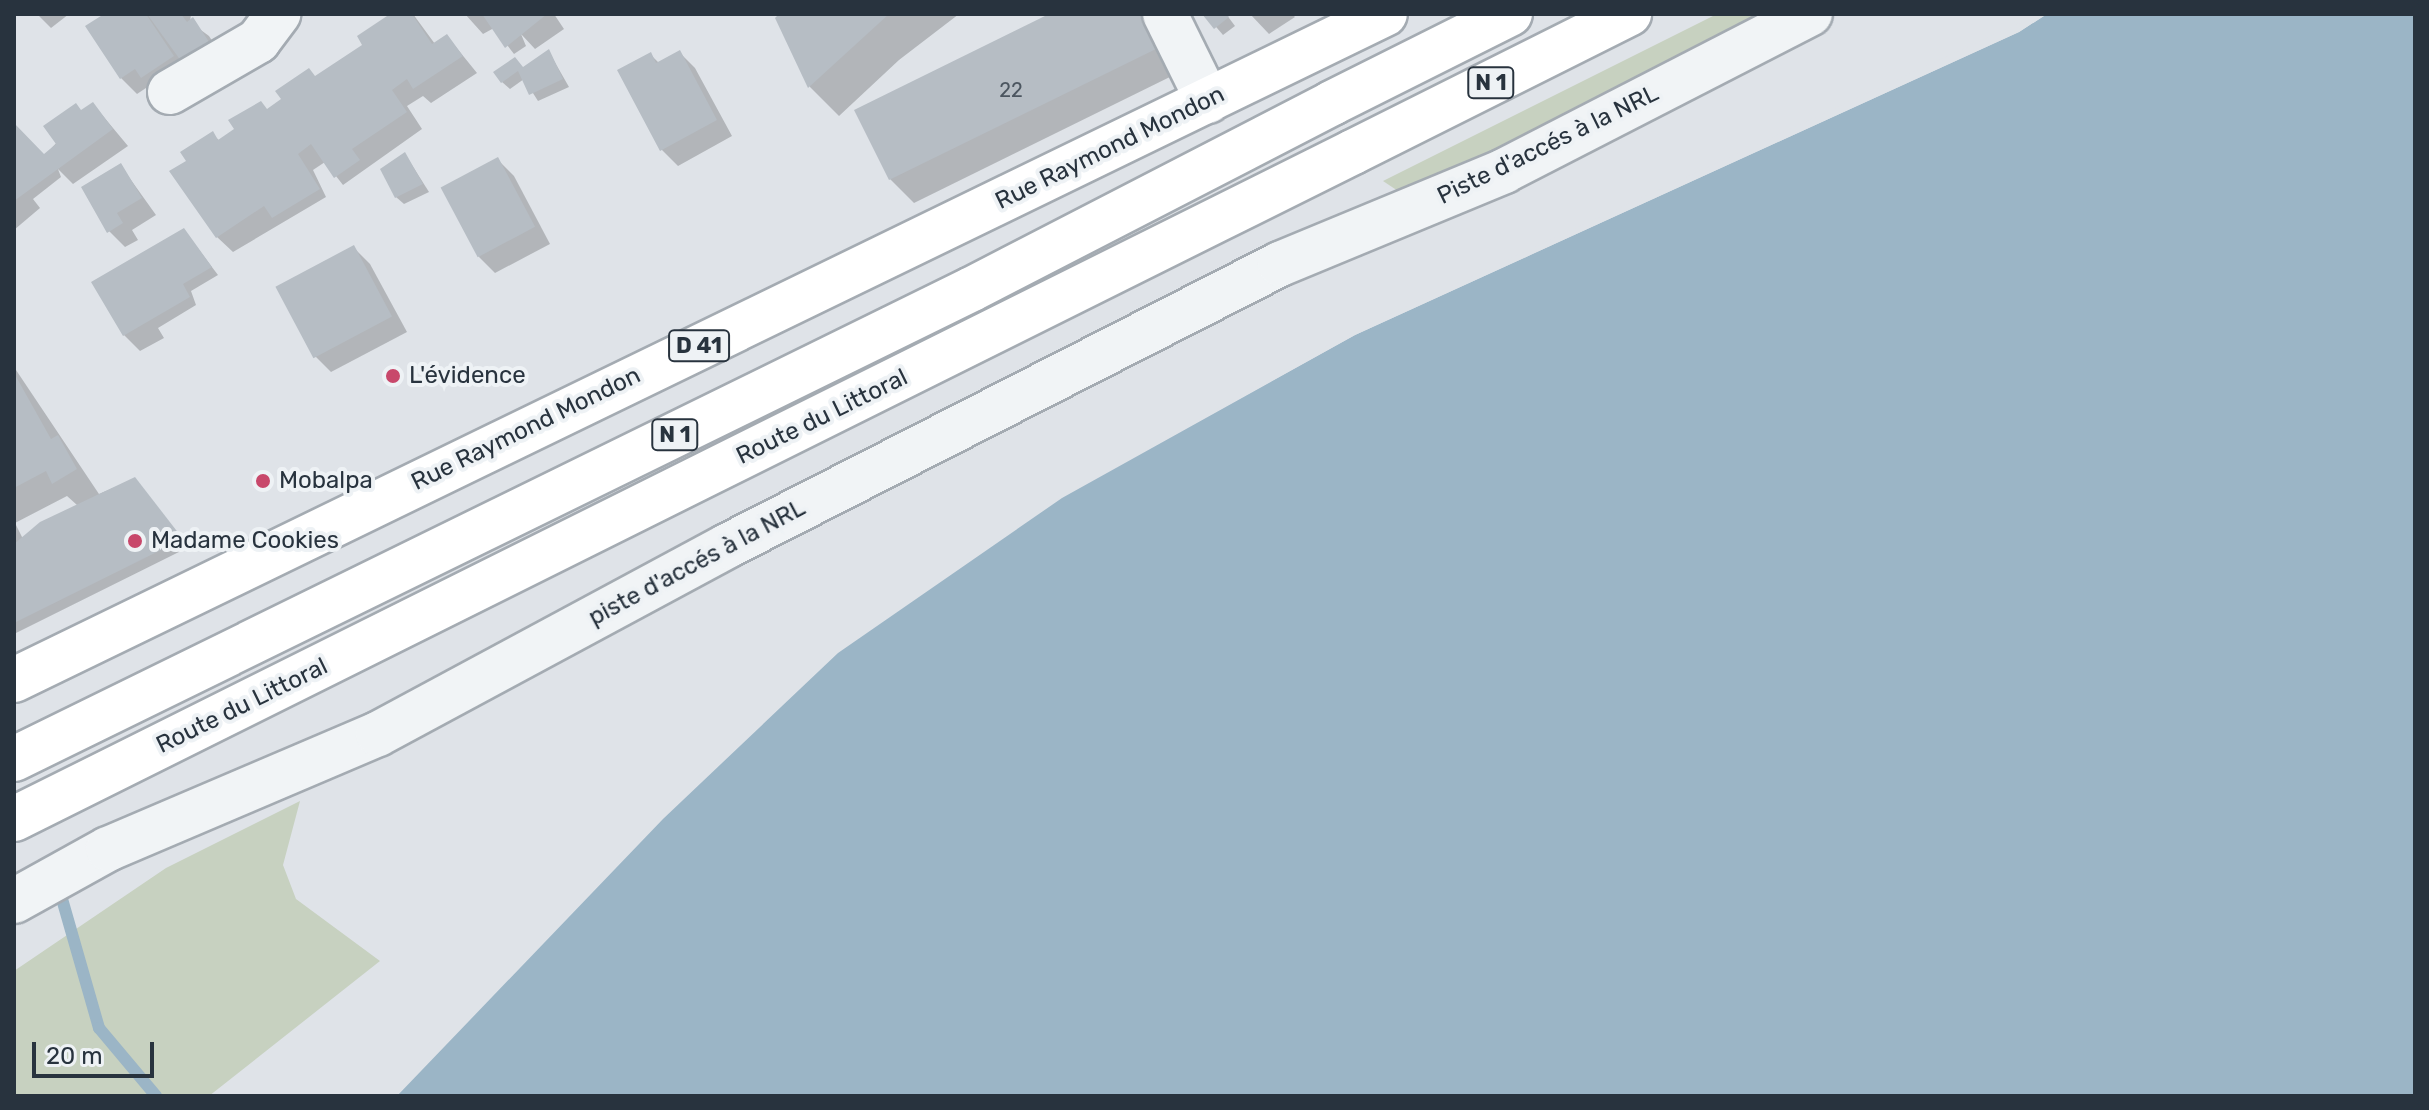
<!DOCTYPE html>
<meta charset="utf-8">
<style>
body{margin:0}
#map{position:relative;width:2429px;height:1110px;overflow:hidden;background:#dfe3e8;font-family:Rubik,sans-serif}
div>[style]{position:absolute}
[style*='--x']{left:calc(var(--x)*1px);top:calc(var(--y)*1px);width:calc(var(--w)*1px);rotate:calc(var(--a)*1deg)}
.green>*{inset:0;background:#c7d1c0}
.water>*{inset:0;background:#9bb5c6}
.pier>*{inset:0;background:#dfe3e8}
.shadow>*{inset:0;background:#0003}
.stream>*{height:12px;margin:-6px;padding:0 6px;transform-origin:6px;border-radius:6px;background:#9bb5c6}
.building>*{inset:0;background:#b6bdc4;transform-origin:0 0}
.roads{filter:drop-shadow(2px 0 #a4abb2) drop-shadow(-2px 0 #a4abb2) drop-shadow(0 2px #a4abb2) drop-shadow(0 -2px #a4abb2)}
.minor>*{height:44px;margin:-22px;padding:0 22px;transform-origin:22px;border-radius:22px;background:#f1f4f6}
.major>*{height:44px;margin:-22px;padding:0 22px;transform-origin:22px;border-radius:22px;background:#fff}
.highway>*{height:44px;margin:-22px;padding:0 22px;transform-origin:22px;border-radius:22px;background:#fff}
.dots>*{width:22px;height:22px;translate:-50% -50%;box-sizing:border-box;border:4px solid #eef2f5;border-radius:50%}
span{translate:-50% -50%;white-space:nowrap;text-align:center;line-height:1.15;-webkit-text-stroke:8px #eef2f5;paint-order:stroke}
.number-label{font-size:20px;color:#4c5660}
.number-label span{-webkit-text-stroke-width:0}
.shield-label span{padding:2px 6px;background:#eef2f5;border:2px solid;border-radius:6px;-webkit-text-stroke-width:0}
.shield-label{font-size:22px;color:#28333e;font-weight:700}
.street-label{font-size:24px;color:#28333e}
.poi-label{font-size:24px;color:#28333e}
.left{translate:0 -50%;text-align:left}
.frame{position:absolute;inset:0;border:16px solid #28333e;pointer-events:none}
.scale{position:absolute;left:32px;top:1042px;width:122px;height:36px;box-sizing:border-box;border:4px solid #28333e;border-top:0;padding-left:10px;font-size:24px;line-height:28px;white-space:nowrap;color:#28333e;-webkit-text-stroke:6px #eef2f5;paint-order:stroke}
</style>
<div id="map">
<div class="green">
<i style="clip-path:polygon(1717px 14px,1770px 14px,1451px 175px,1401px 193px,1383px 181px)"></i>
<i style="clip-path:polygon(300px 801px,283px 865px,296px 899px,380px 961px,209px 1096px,14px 1096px,14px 971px,166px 868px)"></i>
</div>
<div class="water">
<i style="clip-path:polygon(2047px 14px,2415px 14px,2415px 1096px,397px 1096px,663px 819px,838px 653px,1062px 498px,1355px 335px,2019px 32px)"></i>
</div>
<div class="pier">
<i style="clip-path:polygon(2039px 14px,2047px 14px,2019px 32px,1355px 335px,1031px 514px,1353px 331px)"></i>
</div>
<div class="shadow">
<i style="clip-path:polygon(37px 14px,69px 14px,51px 28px)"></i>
<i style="clip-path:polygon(108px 14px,191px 14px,190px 22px,209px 36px,224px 59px,185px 62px,137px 94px,121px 78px)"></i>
<i style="clip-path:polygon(394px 14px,413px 14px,435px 44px,447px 36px,477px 73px,431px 103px,423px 96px,407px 106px,422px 129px,343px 185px,325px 162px,313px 170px,326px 197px,233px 252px,217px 237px,188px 161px,212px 134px,220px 141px,366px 45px)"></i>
<i style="clip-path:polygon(465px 14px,554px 14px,564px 29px,535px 49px,521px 34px,526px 46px,514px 54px,494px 28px,483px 34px)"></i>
<i style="clip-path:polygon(782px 14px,959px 14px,899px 60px,839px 116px,810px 87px,777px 19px)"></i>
<i style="clip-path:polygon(1054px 14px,1148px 14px,1180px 72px,914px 203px,890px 179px,857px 111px)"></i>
<i style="clip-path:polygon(1205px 14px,1226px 14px,1235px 26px,1223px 35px)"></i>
<i style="clip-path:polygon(1250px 14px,1292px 14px,1295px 17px,1269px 34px)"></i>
<i style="clip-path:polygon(549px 52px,569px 87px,538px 101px,524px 79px,510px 89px,502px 82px,515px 59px,524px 69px)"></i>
<i style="clip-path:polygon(679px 52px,695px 68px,732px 136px,678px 166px,662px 150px,650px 54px,659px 63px)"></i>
<i style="clip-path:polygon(93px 104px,128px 146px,73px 184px,58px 169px,61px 177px,33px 199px,40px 208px,14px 230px,14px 125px,44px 156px)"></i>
<i style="clip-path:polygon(405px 154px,429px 192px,404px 204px,396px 197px)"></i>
<i style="clip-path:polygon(498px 160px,514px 176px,550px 244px,495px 273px,479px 257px)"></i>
<i style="clip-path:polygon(121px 166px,156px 215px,132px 230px,138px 240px,125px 247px,109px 231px)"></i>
<i style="clip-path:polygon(184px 230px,218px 275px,191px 291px,196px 305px,158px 328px,164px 338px,140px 351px,124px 335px)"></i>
<i style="clip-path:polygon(354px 248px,370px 264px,407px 332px,331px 372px,315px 356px)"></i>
<i style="clip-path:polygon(evenodd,14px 367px,99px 494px,134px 479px,189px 547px,14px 634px,14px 367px,67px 496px,77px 505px,24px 541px,15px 523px,67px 496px)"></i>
</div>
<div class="stream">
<i style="--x:58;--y:885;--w:149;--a:74"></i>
<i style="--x:99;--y:1028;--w:89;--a:50"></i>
</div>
<div class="building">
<i style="clip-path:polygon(104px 14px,146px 14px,174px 56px,141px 78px,135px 69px,120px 79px,85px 26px)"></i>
<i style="clip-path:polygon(147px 14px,181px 14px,187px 22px,193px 17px,209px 42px,181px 61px)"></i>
<i style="clip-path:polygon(390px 14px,412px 14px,432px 44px,447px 34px,463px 56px,413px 89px,407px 79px,392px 90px,407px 112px,352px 149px,360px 160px,334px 178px,311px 144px,298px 154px,320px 189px,272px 218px,264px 206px,216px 238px,169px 171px,186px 161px,180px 152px,213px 131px,218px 140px,234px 129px,228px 120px,261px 101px,267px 109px,281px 99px,275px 91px,309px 68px,315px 76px,362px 45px,357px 36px)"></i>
<i style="clip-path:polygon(482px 14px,547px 14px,505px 48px)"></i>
<i style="clip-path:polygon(779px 14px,889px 14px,808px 88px,775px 18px)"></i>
<i style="clip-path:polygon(1049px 14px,1141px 14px,1158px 48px,889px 180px,854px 110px)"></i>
<i style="clip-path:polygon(1202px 14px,1226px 14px,1229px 17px,1214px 29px)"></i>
<i style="clip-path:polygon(549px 49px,563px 79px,529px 95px,518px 71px,501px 83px,493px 72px,515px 57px,523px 67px)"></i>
<i style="clip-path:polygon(680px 50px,717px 120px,660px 151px,617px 70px,651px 52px,656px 63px)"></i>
<i style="clip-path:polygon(93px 102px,113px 129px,14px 201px,14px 123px,44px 154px,56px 144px,43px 126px,76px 103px,81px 110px)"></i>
<i style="clip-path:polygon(405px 152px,423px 184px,395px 198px,380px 169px)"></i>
<i style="left:498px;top:157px;width:79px;height:65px;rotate:62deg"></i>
<i style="clip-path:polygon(121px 163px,142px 198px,117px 213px,123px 223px,107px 233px,81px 187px)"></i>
<i style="clip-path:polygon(184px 228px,212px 267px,183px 284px,190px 297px,123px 336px,91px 282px)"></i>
<i style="left:354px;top:245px;width:81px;height:89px;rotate:62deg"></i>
<i style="clip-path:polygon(14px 373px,51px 439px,58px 435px,77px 469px,52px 484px,46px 471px,14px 488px)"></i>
<i style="clip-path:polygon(135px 477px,183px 539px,14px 623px,14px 544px,40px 522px)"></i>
</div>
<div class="roads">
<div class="minor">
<i style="--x:1165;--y:14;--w:97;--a:63.7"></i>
<i style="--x:170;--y:92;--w:102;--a:-30.1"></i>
<i style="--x:258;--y:41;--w:34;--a:-53"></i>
<i style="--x:14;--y:901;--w:107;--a:-29"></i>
<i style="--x:108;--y:849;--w:293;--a:-23.1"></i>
<i style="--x:378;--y:734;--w:396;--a:-28.3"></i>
<i style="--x:727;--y:546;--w:621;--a:-27.02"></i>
<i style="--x:1280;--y:264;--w:243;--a:-22.5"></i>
<i style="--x:1504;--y:171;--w:344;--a:-27.2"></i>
</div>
<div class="major">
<i style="--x:14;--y:680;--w:1524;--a:-25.91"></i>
<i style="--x:14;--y:759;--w:1067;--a:-26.13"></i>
<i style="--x:972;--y:289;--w:405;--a:-27.3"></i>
<i style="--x:14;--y:819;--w:1496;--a:-26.48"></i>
</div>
<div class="highway">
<i style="--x:1332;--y:103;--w:199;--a:-26.6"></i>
<i style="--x:1353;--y:152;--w:309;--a:-26.6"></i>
</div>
</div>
<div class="dots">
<i style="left:393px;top:376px;background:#c8486b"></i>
<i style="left:263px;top:481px;background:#c8486b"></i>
<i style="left:135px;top:541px;background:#c8486b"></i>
</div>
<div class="number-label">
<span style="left:1011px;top:90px">22</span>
</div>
<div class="shield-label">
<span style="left:1491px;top:83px">N 1</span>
<span style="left:699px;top:346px">D 41</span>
<span style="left:675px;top:435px">N 1</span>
</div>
<div class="street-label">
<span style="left:1548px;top:145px;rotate:-26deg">Piste d'accés à la NRL</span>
<span style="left:1110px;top:148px;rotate:-26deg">Rue Raymond Mondon</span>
<span style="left:822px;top:417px;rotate:-26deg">Route du Littoral</span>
<span style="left:526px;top:429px;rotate:-26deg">Rue Raymond Mondon</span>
<span style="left:697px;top:563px;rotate:-28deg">piste d'accés à la NRL</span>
<span style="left:242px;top:706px;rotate:-26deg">Route du Littoral</span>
</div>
<div class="poi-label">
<span class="left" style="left:409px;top:376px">L'évidence</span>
<span class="left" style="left:279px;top:481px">Mobalpa</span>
<span class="left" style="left:151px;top:541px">Madame Cookies</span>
</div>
<div class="frame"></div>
<div class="scale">20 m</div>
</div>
